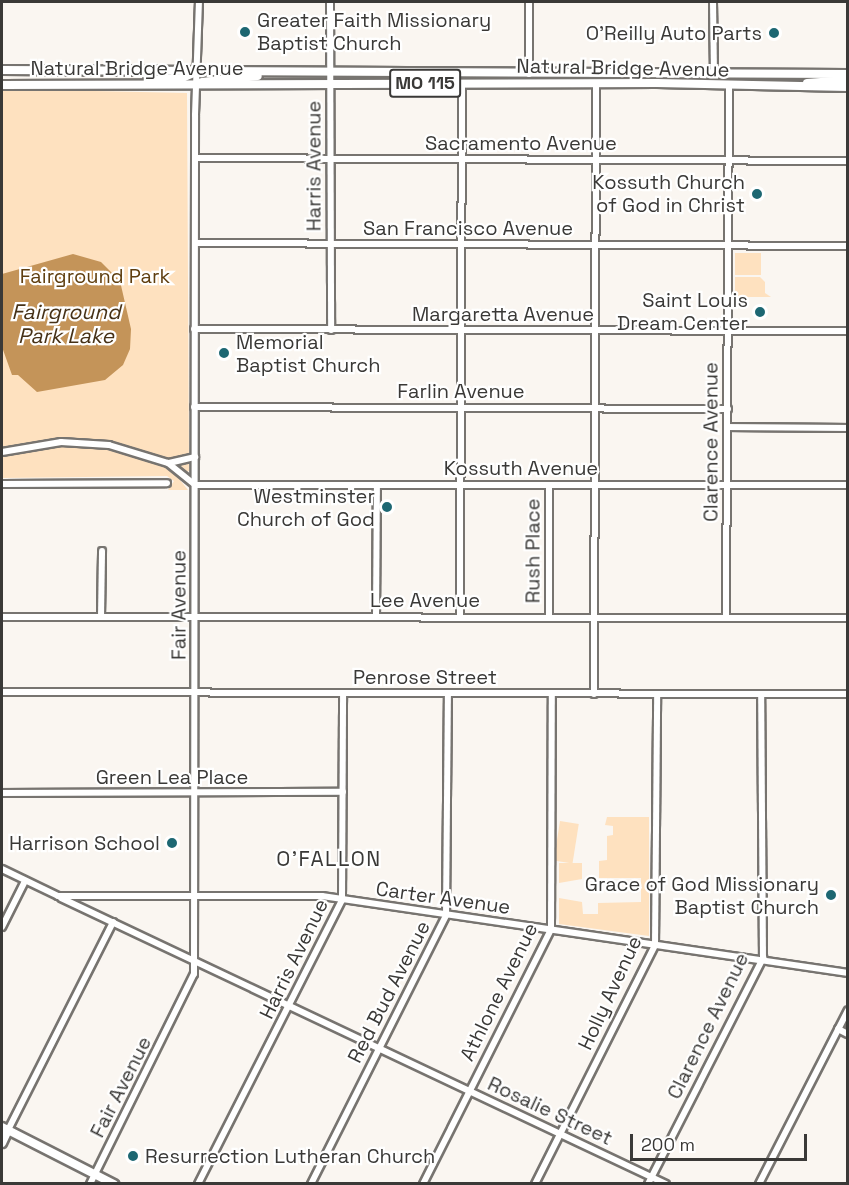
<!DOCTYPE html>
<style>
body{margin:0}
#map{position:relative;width:849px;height:1185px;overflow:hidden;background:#faf6f1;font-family:"Space Grotesk",sans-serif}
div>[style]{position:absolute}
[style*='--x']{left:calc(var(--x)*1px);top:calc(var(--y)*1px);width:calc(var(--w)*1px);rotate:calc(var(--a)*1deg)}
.green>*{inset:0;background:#fee1bf;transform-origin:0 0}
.water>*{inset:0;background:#c49459}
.roads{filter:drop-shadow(2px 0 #777470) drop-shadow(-2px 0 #777470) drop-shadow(0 2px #777470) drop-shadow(0 -2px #777470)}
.minor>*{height:6px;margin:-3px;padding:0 3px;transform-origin:3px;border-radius:3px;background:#fff}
.major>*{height:8px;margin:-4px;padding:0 4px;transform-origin:4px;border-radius:4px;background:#fff}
.dots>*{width:16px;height:16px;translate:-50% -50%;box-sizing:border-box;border:3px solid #fff;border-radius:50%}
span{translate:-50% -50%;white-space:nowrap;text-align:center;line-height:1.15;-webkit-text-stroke:4.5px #fff;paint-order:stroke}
.shield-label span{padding:2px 4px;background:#fff;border:2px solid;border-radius:4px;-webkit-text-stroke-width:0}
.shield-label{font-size:18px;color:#3a3937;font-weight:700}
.poi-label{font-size:20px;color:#3a3937}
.left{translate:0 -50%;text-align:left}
.right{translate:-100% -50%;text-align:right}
.street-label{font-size:20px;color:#3a3937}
.park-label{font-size:20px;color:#5f3e0f}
.water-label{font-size:21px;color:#463117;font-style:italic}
.neighbourhood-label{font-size:21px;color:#3a3937;letter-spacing:1.5px}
.frame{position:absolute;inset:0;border:3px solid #3a3937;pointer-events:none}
.scale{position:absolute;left:630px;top:1134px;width:177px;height:27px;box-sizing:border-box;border:3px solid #3a3937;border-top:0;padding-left:8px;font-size:18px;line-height:21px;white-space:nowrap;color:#3a3937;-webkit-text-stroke:4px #fff;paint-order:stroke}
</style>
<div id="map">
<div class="green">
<i style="clip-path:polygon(2px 89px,187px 93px,189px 471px,176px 475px,188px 490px,168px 490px,174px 481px,167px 476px,2px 478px)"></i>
<i style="left:735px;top:253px;width:26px;height:22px"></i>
<i style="clip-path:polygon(735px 277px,760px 277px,765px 282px,765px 293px,771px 297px,735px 297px)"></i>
<i style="clip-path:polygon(607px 817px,649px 817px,649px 936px,559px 924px,559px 898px,582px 902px,583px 914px,598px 914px,598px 903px,641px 902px,641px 878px,599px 878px,599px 861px,607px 860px,607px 836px,613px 835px,613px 826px,605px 825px)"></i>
<i style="left:560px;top:821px;width:19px;height:40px;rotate:9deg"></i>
<i style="clip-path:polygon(559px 863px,582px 863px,582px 879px,559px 883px)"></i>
</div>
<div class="water">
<i style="clip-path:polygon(73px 254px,101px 262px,120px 281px,131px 329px,130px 349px,123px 365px,105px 380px,37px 392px,18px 375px,12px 375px,2px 347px,2px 274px)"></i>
</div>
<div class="roads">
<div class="minor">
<i style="--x:330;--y:2;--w:328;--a:89.8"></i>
<i style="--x:529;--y:2;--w:72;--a:90"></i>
<i style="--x:713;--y:2;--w:72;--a:89.2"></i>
<i style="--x:195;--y:158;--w:653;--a:0.26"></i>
<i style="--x:196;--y:243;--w:652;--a:0.26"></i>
<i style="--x:194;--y:329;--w:654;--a:0.18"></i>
<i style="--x:194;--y:407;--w:534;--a:0.21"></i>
<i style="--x:728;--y:427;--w:120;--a:0.5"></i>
<i style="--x:2;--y:452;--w:60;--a:-9.6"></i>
<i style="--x:61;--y:442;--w:48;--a:3.6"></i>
<i style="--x:109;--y:445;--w:62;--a:17"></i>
<i style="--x:168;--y:463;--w:35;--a:39"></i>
<i style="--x:195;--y:485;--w:653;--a:0"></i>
<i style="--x:169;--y:463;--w:27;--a:-13"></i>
<i style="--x:2;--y:484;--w:165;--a:-0.3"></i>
<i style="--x:549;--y:485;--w:133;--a:90"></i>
<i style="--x:2;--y:617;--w:846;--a:0.07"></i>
<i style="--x:101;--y:617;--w:66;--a:-89.1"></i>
<i style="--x:376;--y:617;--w:132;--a:-89.6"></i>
<i style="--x:460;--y:617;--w:534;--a:-89.79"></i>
<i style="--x:726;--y:618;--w:532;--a:-89.68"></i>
<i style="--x:2;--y:692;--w:846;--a:0.14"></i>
<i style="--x:594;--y:694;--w:610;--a:-89.81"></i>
<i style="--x:2;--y:793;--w:341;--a:-0.2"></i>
<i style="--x:2;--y:869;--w:62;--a:25.7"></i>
<i style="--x:58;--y:896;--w:264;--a:0"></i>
<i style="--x:322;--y:896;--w:532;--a:8.33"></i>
<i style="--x:61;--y:898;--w:669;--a:25.3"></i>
<i style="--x:2;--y:927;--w:51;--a:-63.4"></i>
<i style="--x:838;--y:1029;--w:11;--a:27"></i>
<i style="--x:8;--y:1130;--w:233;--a:-63.2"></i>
<i style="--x:90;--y:1184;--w:234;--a:-63.7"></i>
<i style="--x:194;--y:974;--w:859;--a:-89.93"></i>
<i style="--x:195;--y:115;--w:113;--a:-88"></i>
<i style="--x:198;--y:1184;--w:318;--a:-63.1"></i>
<i style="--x:342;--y:900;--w:207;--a:-89.7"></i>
<i style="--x:311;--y:1184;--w:301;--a:-63.3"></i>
<i style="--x:446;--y:915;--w:221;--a:-89.5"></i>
<i style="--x:423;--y:1184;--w:285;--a:-63.3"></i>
<i style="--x:551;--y:929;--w:235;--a:-89.8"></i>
<i style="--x:535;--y:1184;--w:267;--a:-63.3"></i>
<i style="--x:655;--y:945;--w:251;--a:-89.5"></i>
<i style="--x:648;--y:1184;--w:254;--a:-63"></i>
<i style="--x:763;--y:958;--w:264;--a:-90.4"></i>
<i style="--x:759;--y:1184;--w:195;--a:-62.9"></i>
</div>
<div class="major">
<i style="--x:2;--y:70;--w:846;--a:0.27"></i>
<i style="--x:148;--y:80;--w:34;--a:-3"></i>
<i style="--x:182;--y:78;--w:13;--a:-23"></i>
<i style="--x:202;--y:82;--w:56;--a:-6.1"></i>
<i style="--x:807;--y:83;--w:41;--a:-4.2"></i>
<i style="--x:2;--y:85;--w:655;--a:-0.17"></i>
<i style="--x:657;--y:83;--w:191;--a:1.2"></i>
<i style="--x:2;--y:1127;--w:126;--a:27"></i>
<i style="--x:2;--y:1143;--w:14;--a:-65"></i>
</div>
</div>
<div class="dots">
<i style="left:245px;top:32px;background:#1d6772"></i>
<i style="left:774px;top:33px;background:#1d6772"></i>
<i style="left:757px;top:194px;background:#1d6772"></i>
<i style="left:760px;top:312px;background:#1d6772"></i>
<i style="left:224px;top:353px;background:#1d6772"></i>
<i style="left:387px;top:507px;background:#1d6772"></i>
<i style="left:172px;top:843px;background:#1d6772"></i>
<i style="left:831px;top:895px;background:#1d6772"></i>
<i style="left:133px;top:1156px;background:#1d6772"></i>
</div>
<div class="shield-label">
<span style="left:425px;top:83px">MO 115</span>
</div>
<div class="poi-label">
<span class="left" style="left:257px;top:32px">Greater Faith Missionary<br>Baptist Church</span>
<span class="right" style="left:762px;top:33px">O'Reilly Auto Parts</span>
<span class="right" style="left:745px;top:194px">Kossuth Church<br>of God in Christ</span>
<span class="right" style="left:748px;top:312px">Saint Louis<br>Dream Center</span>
<span class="left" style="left:236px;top:354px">Memorial<br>Baptist Church</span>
<span class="right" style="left:375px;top:508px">Westminster<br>Church of God</span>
<span class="right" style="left:160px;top:843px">Harrison School</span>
<span class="right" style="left:819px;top:896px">Grace of God Missionary<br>Baptist Church</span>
<span class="left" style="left:145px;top:1156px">Resurrection Lutheran Church</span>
</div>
<div class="street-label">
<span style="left:137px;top:68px">Natural Bridge Avenue</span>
<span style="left:623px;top:68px;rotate:1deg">Natural Bridge Avenue</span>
<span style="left:521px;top:143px">Sacramento Avenue</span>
<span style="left:314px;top:166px;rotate:-90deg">Harris Avenue</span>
<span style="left:468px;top:228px">San Francisco Avenue</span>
<span style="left:503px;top:314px">Margaretta Avenue</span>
<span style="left:461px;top:391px">Farlin Avenue</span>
<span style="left:711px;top:442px;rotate:-90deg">Clarence Avenue</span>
<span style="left:521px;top:468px">Kossuth Avenue</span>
<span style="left:533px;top:551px;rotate:-90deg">Rush Place</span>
<span style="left:425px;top:600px">Lee Avenue</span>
<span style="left:179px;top:605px;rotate:-90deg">Fair Avenue</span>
<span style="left:425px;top:677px">Penrose Street</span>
<span style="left:172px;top:777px">Green Lea Place</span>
<span style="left:443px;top:898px;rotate:8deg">Carter Avenue</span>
<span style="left:294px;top:959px;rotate:-64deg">Harris Avenue</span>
<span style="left:389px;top:992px;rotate:-63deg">Red Bud Avenue</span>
<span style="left:499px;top:992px;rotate:-64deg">Athlone Avenue</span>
<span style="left:610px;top:993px;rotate:-65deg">Holly Avenue</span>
<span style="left:708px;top:1026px;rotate:-64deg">Clarence Avenue</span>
<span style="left:121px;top:1087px;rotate:-63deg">Fair Avenue</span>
<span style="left:550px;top:1111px;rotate:25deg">Rosalie Street</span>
</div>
<div class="park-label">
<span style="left:95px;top:276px">Fairground Park</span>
</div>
<div class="water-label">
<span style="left:66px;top:324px">Fairground<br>Park Lake</span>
</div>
<div class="neighbourhood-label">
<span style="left:329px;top:859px">O'FALLON</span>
</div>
<div class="frame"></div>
<div class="scale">200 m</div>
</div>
